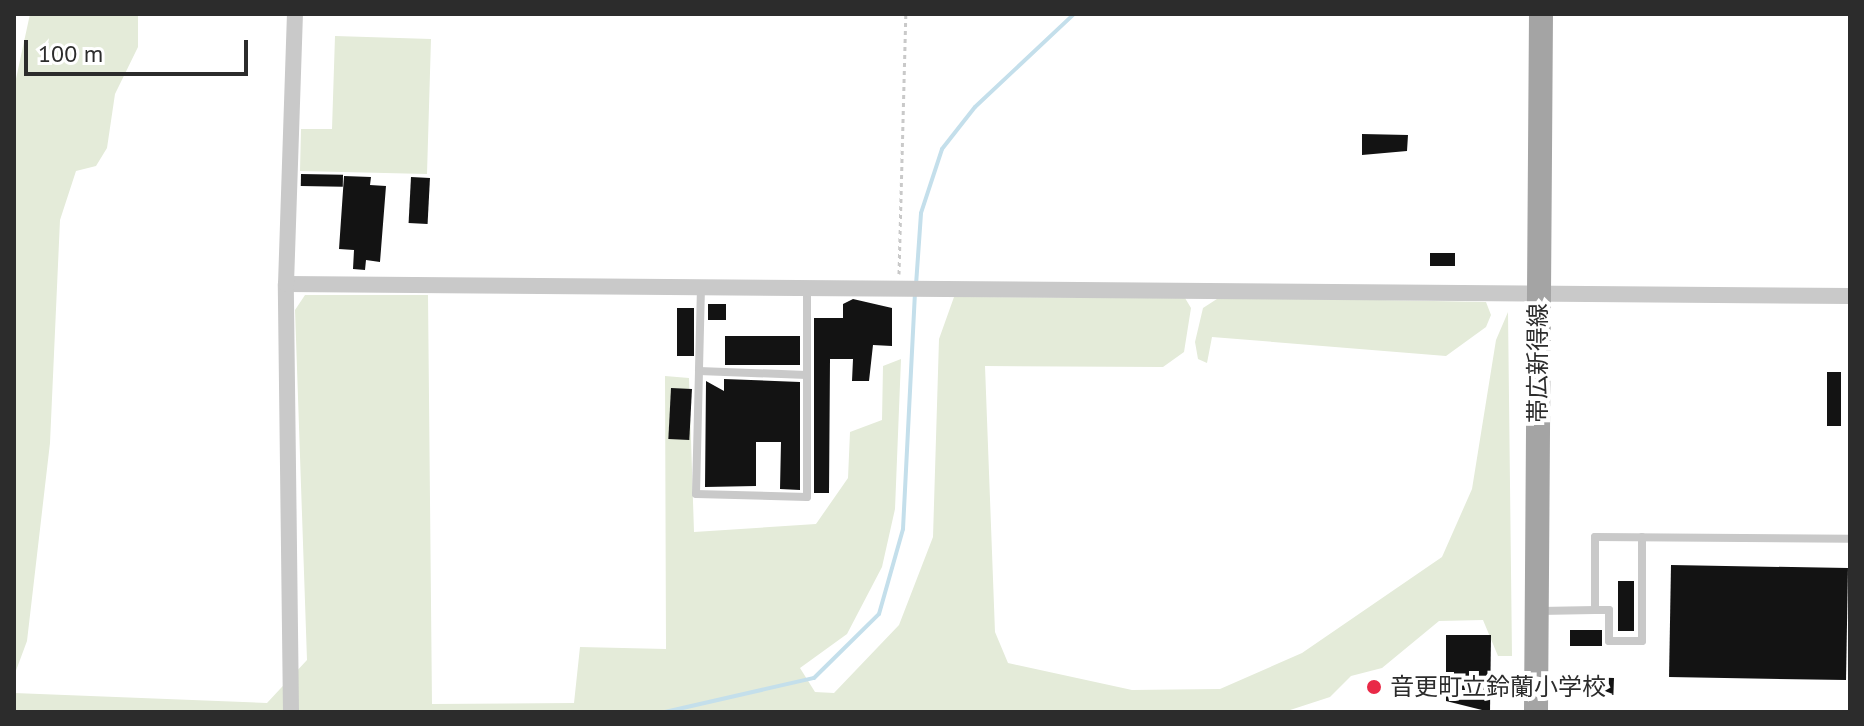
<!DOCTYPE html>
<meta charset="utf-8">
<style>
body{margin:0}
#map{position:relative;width:1864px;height:726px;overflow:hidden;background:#fff;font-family:"PT Sans","Noto Sans JP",sans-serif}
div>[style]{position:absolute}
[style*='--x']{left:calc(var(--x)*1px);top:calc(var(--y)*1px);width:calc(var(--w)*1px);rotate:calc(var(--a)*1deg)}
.green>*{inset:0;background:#e4ebd9}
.stream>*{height:4px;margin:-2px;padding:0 2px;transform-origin:2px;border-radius:2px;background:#c4dfeb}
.building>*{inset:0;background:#131313;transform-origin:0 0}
.path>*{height:3px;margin-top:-1.5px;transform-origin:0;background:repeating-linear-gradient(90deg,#c9c9c9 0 4px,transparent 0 8px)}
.lane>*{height:8px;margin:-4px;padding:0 4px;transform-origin:4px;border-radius:4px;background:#c9c9c9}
.street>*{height:16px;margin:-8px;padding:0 8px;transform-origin:8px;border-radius:8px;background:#c9c9c9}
.primary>*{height:24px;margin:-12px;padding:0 12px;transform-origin:12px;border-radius:12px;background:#a4a4a4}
.dots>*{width:22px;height:22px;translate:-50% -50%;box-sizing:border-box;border:4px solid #fff;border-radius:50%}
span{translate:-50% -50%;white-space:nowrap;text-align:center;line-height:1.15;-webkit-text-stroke:8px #fff;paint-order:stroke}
.street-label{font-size:24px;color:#2c2c2c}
.poi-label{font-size:24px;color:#2c2c2c}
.left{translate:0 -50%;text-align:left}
.frame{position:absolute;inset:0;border:16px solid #2c2c2c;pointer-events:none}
.scale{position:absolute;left:24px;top:40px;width:224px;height:36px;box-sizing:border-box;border:4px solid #2c2c2c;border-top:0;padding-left:10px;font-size:24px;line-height:28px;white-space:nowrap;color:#2c2c2c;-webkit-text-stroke:6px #fff;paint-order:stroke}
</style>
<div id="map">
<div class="green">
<i style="clip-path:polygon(30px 14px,138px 14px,138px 47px,115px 94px,107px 148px,96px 166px,76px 171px,60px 220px,50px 443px,27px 641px,14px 676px,14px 88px)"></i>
<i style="clip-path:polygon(335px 36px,431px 39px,427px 174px,300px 171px,301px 129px,332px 129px)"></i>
<i style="clip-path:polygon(305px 295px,428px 295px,432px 704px,574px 703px,580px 647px,666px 649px,665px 376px,689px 378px,694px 532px,816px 524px,848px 478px,850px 432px,882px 420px,883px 366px,901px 359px,895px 509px,882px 567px,847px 634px,800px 668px,815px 692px,834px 693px,899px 625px,933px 537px,939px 339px,954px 297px,1185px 298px,1191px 308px,1184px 352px,1163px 367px,985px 366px,995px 632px,1008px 663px,1132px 690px,1220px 689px,1302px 653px,1442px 557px,1472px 489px,1496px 340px,1508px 312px,1512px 656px,1498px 656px,1483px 620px,1439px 621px,1382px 668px,1351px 676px,1330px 697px,1284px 712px,14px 712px,14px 693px,267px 703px,307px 660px,295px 310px)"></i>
<i style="clip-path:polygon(1220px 297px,1486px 302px,1491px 315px,1486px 327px,1446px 356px,1212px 337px,1207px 363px,1198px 359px,1195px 342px,1203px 308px)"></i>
</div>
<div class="stream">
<i style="--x:916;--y:285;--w:72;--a:-86"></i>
<i style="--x:921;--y:213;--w:67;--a:-71.8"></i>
<i style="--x:942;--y:149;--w:53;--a:-51.8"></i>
<i style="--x:975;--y:107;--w:136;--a:-43.2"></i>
<i style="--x:665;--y:712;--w:153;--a:-12.9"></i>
<i style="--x:814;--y:678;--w:91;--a:-44.6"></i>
<i style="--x:879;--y:614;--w:88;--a:-74.2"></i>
<i style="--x:903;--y:529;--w:235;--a:-87.1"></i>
</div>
<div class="building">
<i style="clip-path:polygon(1362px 134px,1408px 135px,1407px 151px,1362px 155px)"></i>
<i style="left:301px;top:174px;width:42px;height:12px;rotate:1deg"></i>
<i style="clip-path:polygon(344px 176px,371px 177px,370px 185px,386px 186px,380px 262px,366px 260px,365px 270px,353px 269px,354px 250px,339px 249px)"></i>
<i style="left:411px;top:177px;width:19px;height:46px;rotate:3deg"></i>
<i style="left:1430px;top:253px;width:25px;height:13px"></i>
<i style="clip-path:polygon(853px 299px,892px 308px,892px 346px,873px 345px,869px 381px,852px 381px,853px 359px,830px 359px,829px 493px,814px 493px,814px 318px,843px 318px,843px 304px)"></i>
<i style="left:708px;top:304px;width:18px;height:16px"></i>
<i style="left:677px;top:308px;width:17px;height:48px"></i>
<i style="left:725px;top:336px;width:75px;height:29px"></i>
<i style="left:1827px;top:372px;width:14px;height:54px"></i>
<i style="clip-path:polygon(724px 379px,800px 382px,800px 490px,780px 489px,781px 442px,756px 442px,756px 486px,705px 487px,706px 381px,724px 391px)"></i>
<i style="left:671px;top:388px;width:21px;height:51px;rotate:3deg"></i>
<i style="left:1671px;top:565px;width:177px;height:112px;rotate:1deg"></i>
<i style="left:1618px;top:581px;width:16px;height:50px"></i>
<i style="left:1570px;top:630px;width:32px;height:16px"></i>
<i style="clip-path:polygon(1446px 635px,1491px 635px,1490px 712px,1446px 701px)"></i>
<i style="left:1582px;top:677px;width:32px;height:17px;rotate:2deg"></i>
</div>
<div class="path">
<i style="--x:899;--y:274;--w:260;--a:-88.5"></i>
</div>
<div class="lane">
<i style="--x:701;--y:287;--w:84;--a:91.4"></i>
<i style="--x:699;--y:371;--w:108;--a:2.1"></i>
<i style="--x:807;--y:375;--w:87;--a:-90"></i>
<i style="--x:699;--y:371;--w:123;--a:91.4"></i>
<i style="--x:696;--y:494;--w:111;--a:1.5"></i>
<i style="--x:807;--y:497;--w:122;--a:-90"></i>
<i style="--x:1595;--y:610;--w:14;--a:0"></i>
<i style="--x:1609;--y:610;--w:31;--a:90"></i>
<i style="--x:1609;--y:641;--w:33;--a:0"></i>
<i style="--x:1642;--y:641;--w:104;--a:-90"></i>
<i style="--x:1540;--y:611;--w:55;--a:-1"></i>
<i style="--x:1595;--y:610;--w:73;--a:-90"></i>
<i style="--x:1595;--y:537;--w:255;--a:0.4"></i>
</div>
<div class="street">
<i style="--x:286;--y:284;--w:1564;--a:0.44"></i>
<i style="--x:291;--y:712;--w:428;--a:-90.7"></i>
<i style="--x:286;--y:284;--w:270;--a:-88.1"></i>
</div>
<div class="primary">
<i style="--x:1536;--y:712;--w:698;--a:-89.59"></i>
</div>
<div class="dots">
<i style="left:1374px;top:687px;background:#e92947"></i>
</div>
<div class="street-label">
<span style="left:1538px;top:363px;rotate:-90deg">帯広新得線</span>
</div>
<div class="poi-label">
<span class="left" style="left:1390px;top:687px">音更町立鈴蘭小学校</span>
</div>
<div class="frame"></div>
<div class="scale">100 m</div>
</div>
